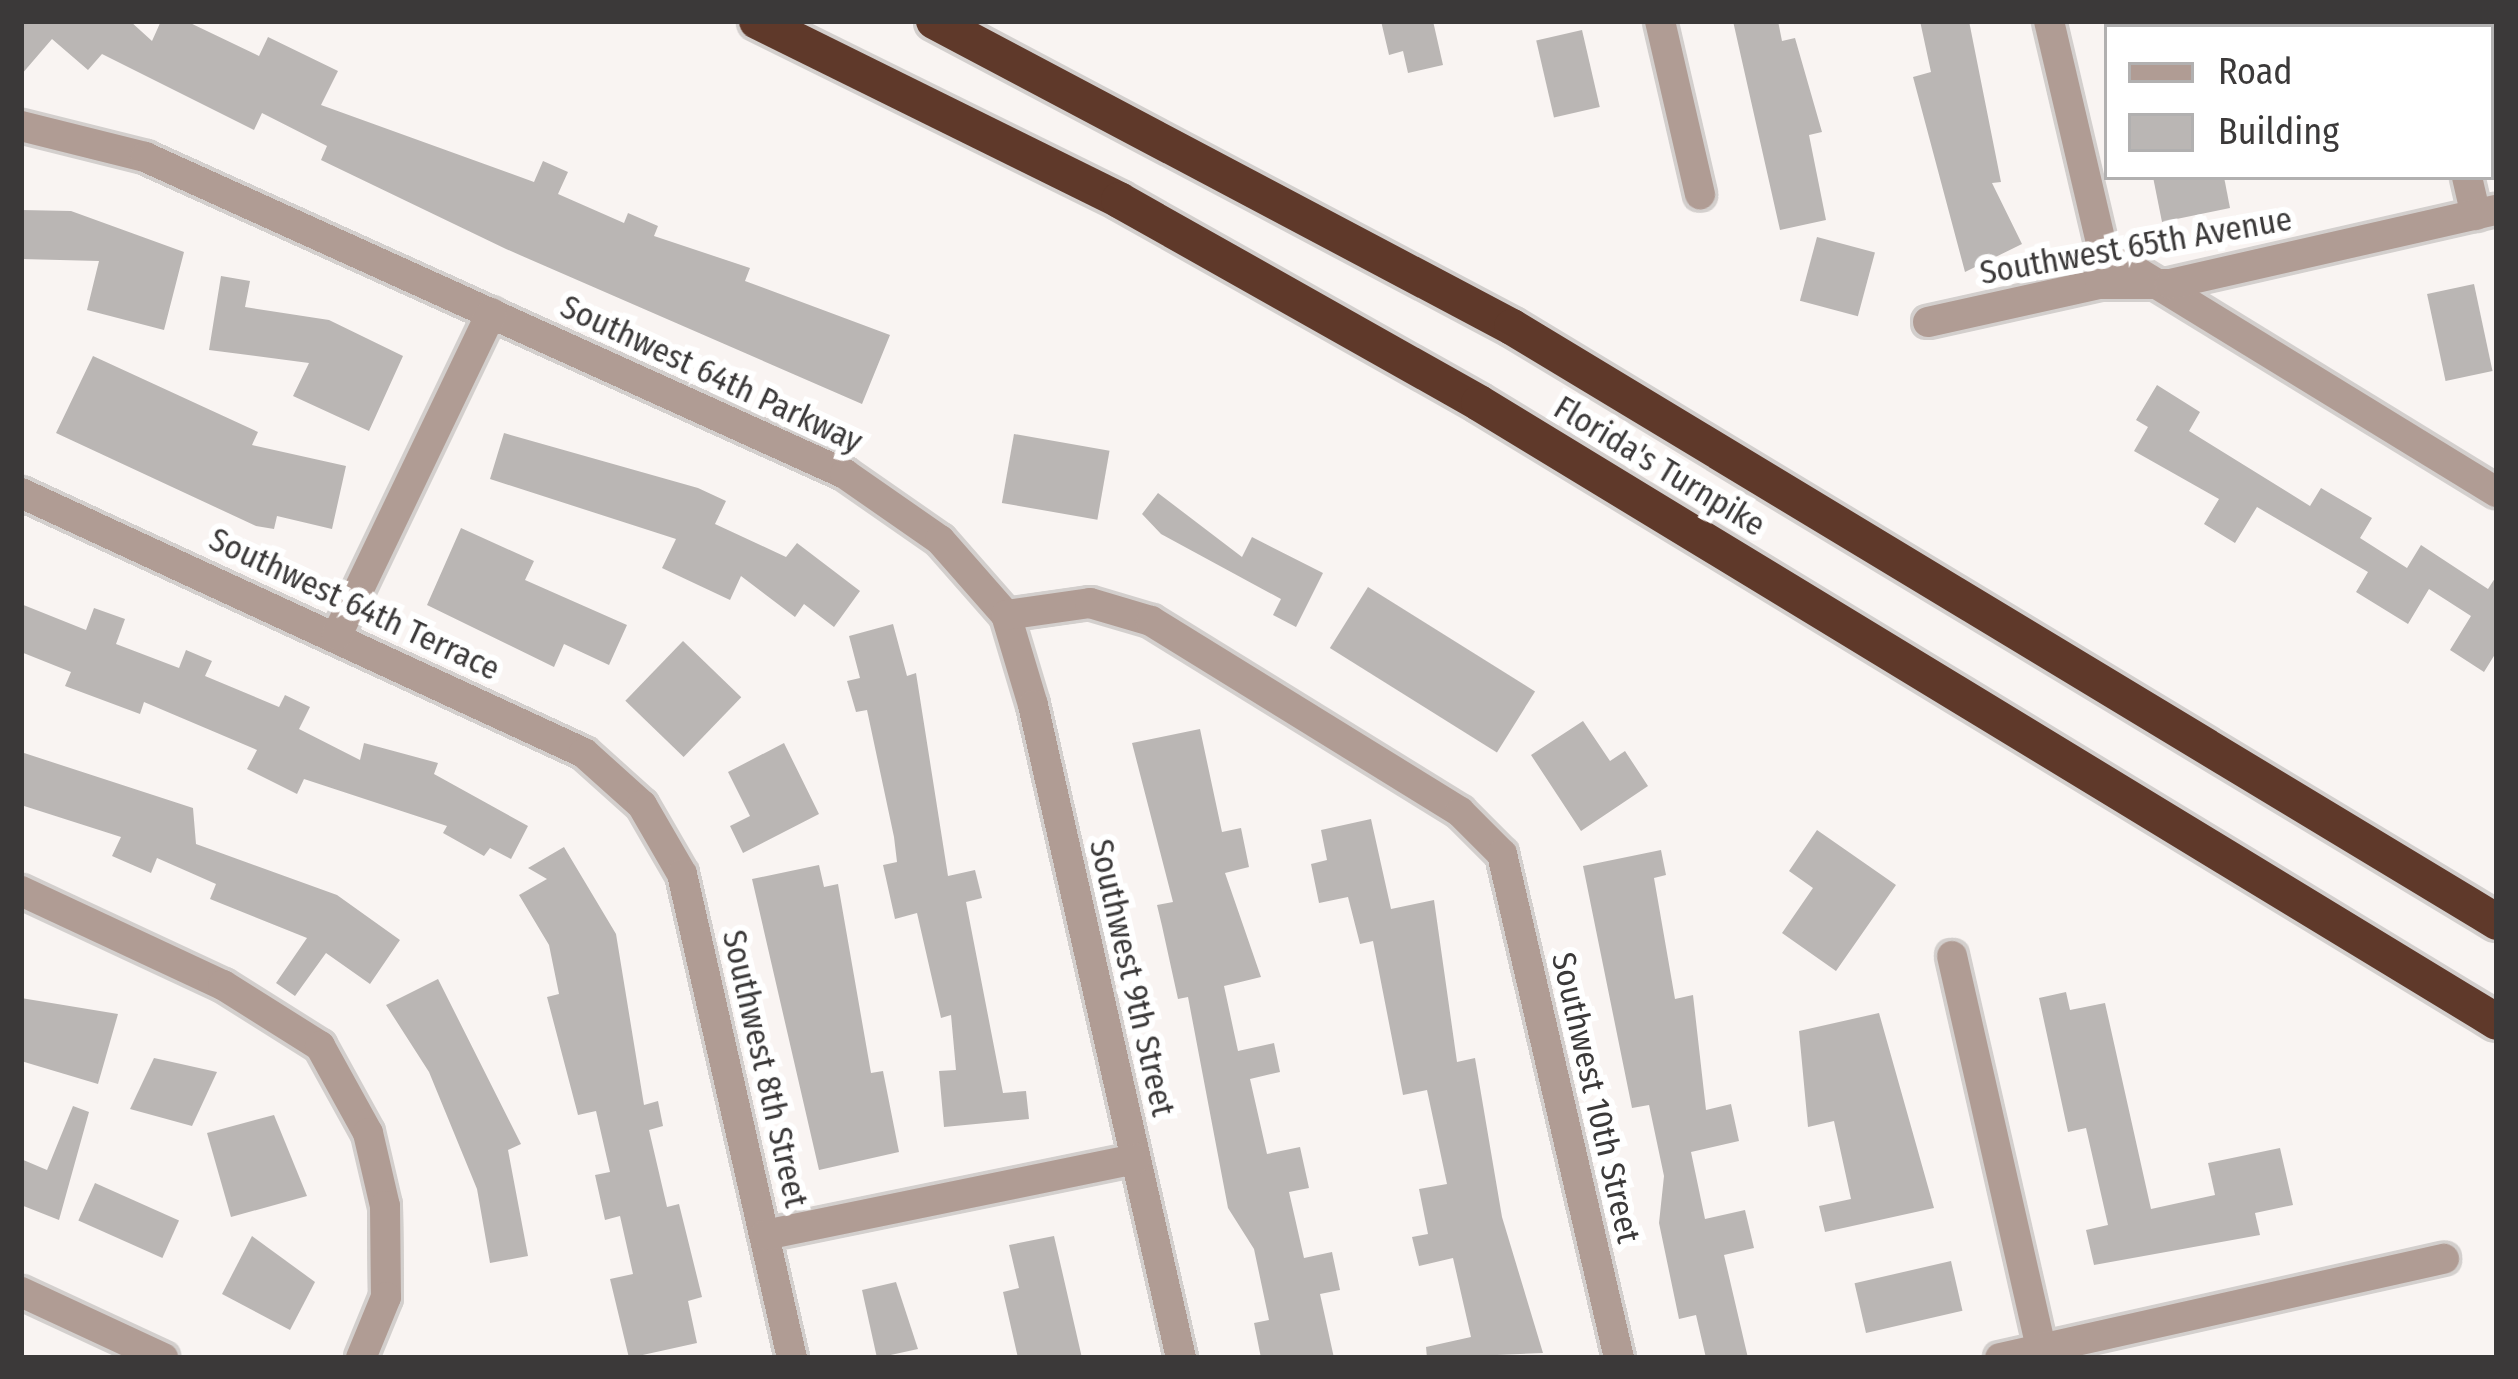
<!DOCTYPE html>
<style>
body{margin:0}
#map{position:relative;width:2518px;height:1379px;overflow:hidden;background:#f9f4f2;font-family:"Fira Sans Condensed",sans-serif}
div>[style]{position:absolute}
[style*='--x']{left:calc(var(--x)*1px);top:calc(var(--y)*1px);width:calc(var(--w)*1px);rotate:calc(var(--a)*1deg)}
.building>*{inset:0;background:#bab6b4;transform-origin:0 0}
.roads{filter:drop-shadow(3px 0 #d3cfcd) drop-shadow(-3px 0 #d3cfcd) drop-shadow(0 3px #d3cfcd) drop-shadow(0 -3px #d3cfcd)}
.street>*{height:30px;margin:-15px;padding:0 15px;transform-origin:15px;border-radius:15px;background:#b09c94}
.highway>*{height:36px;margin:-18px;padding:0 18px;transform-origin:18px;border-radius:18px;background:#5f392a}
span{translate:-50% -50%;white-space:nowrap;text-align:center;line-height:1.15;-webkit-text-stroke:12px #fff;paint-order:stroke}
.street-label{font-size:33px;color:#3b3939}
.frame{position:absolute;inset:0;border:24px solid #3b3939;pointer-events:none}
.legend{position:absolute;left:2104px;top:24px;width:390px;height:156px;box-sizing:border-box;background:#fff;border:3px solid #b1b0b0;margin:0;padding:15px 21px;list-style:none;font-size:36px;color:#3b3939}
.legend li{display:flex;align-items:center;gap:24px;height:60px}
.legend b{width:60px;border:3px solid #b1b0b0}
</style>
<div id="map">
<div class="building">
<i style="clip-path:polygon(21px 21px,130px 21px,152px 41px,161px 21px,186px 21px,259px 56px,268px 37px,338px 71px,321px 105px,534px 182px,543px 161px,568px 172px,558px 194px,624px 223px,628px 213px,658px 226px,654px 236px,750px 268px,745px 281px,890px 335px,862px 404px,506px 249px,321px 160px,327px 146px,262px 113px,254px 130px,102px 54px,88px 70px,52px 39px,21px 75px)"></i>
<i style="clip-path:polygon(1381px 21px,1433px 21px,1443px 65px,1408px 73px,1403px 51px,1389px 55px)"></i>
<i style="clip-path:polygon(1733px 21px,1778px 21px,1782px 41px,1795px 38px,1822px 132px,1809px 135px,1826px 220px,1780px 230px)"></i>
<i style="clip-path:polygon(1920px 21px,1969px 21px,2001px 182px,1992px 183px,2022px 244px,1965px 272px,1913px 77px,1931px 72px)"></i>
<i style="left:1582px;top:30px;width:79px;height:47px;rotate:77deg"></i>
<i style="clip-path:polygon(2153px 177px,2224px 177px,2230px 208px,2162px 222px)"></i>
<i style="clip-path:polygon(21px 210px,71px 211px,184px 252px,164px 330px,87px 310px,99px 261px,21px 259px)"></i>
<i style="left:1817px;top:237px;width:60px;height:66px;rotate:15deg"></i>
<i style="clip-path:polygon(221px 276px,250px 281px,245px 307px,329px 320px,403px 356px,369px 431px,293px 396px,309px 363px,209px 350px)"></i>
<i style="left:2474px;top:284px;width:89px;height:48px;rotate:78deg"></i>
<i style="clip-path:polygon(93px 356px,258px 432px,252px 445px,346px 466px,332px 529px,277px 516px,274px 529px,256px 526px,56px 433px)"></i>
<i style="clip-path:polygon(2157px 385px,2200px 412px,2189px 431px,2310px 506px,2321px 488px,2372px 518px,2360px 538px,2407px 568px,2421px 545px,2488px 589px,2497px 575px,2497px 651px,2484px 672px,2450px 650px,2471px 616px,2429px 589px,2408px 624px,2356px 592px,2368px 572px,2257px 507px,2235px 543px,2204px 524px,2219px 499px,2134px 451px,2148px 427px,2136px 420px)"></i>
<i style="clip-path:polygon(504px 433px,698px 488px,726px 501px,715px 524px,786px 557px,797px 543px,860px 591px,834px 627px,804px 604px,795px 617px,741px 576px,730px 600px,662px 568px,676px 539px,490px 479px)"></i>
<i style="left:1014px;top:434px;width:97px;height:70px;rotate:10deg"></i>
<i style="clip-path:polygon(1158px 493px,1242px 557px,1252px 537px,1323px 573px,1296px 627px,1273px 615px,1281px 599px,1161px 534px,1142px 514px)"></i>
<i style="clip-path:polygon(461px 528px,534px 561px,525px 580px,627px 625px,609px 665px,564px 644px,554px 667px,427px 605px)"></i>
<i style="left:1368px;top:587px;width:197px;height:72px;rotate:32deg"></i>
<i style="clip-path:polygon(21px 604px,86px 630px,94px 608px,125px 619px,116px 644px,179px 668px,186px 650px,212px 661px,205px 676px,279px 707px,285px 695px,310px 707px,299px 729px,360px 760px,364px 743px,438px 763px,434px 774px,528px 826px,511px 859px,490px 848px,484px 856px,443px 833px,447px 826px,304px 779px,297px 794px,247px 769px,257px 750px,144px 702px,140px 714px,65px 686px,71px 672px,21px 652px)"></i>
<i style="clip-path:polygon(893px 624px,907px 676px,916px 673px,948px 876px,975px 870px,982px 898px,966px 902px,1003px 1093px,1026px 1091px,1029px 1119px,944px 1127px,939px 1071px,956px 1070px,951px 1015px,941px 1018px,917px 913px,895px 919px,883px 865px,897px 862px,894px 837px,867px 710px,856px 712px,847px 681px,860px 678px,849px 636px)"></i>
<i style="left:683px;top:641px;width:81px;height:83px;rotate:44deg"></i>
<i style="clip-path:polygon(1583px 721px,1610px 761px,1625px 751px,1648px 786px,1581px 831px,1531px 755px)"></i>
<i style="clip-path:polygon(1200px 729px,1222px 832px,1241px 828px,1249px 867px,1225px 873px,1261px 977px,1224px 986px,1238px 1051px,1274px 1043px,1280px 1072px,1250px 1079px,1267px 1154px,1300px 1147px,1309px 1188px,1289px 1192px,1304px 1258px,1332px 1252px,1340px 1290px,1320px 1294px,1334px 1358px,1261px 1358px,1254px 1323px,1269px 1320px,1254px 1249px,1228px 1208px,1188px 997px,1178px 999px,1162px 926px,1157px 905px,1173px 902px,1132px 743px)"></i>
<i style="clip-path:polygon(784px 743px,819px 814px,743px 853px,730px 826px,750px 816px,728px 772px)"></i>
<i style="clip-path:polygon(21px 752px,193px 808px,196px 844px,337px 895px,400px 940px,370px 984px,326px 953px,295px 996px,276px 983px,307px 938px,210px 899px,216px 884px,157px 858px,151px 873px,112px 856px,121px 837px,21px 805px)"></i>
<i style="clip-path:polygon(1371px 819px,1391px 909px,1434px 900px,1457px 1062px,1475px 1058px,1502px 1217px,1543px 1353px,1427px 1358px,1426px 1347px,1471px 1337px,1453px 1258px,1419px 1266px,1412px 1237px,1428px 1234px,1419px 1189px,1447px 1184px,1427px 1090px,1403px 1095px,1373px 941px,1360px 944px,1348px 897px,1319px 903px,1311px 864px,1327px 860px,1321px 830px)"></i>
<i style="clip-path:polygon(1817px 830px,1896px 885px,1836px 971px,1782px 933px,1813px 888px,1789px 871px)"></i>
<i style="clip-path:polygon(564px 847px,616px 934px,644px 1105px,658px 1101px,663px 1126px,649px 1130px,667px 1207px,679px 1204px,702px 1297px,688px 1301px,697px 1343px,629px 1358px,610px 1279px,633px 1274px,620px 1216px,605px 1220px,595px 1175px,610px 1172px,596px 1111px,578px 1115px,547px 997px,559px 994px,549px 945px,519px 895px,547px 879px,528px 868px)"></i>
<i style="clip-path:polygon(1661px 850px,1666px 875px,1654px 878px,1675px 999px,1693px 995px,1706px 1110px,1731px 1104px,1739px 1141px,1691px 1152px,1705px 1219px,1745px 1210px,1754px 1248px,1724px 1255px,1748px 1358px,1706px 1358px,1696px 1315px,1679px 1319px,1659px 1223px,1664px 1176px,1649px 1105px,1632px 1108px,1583px 866px)"></i>
<i style="clip-path:polygon(819px 865px,824px 887px,838px 884px,871px 1073px,883px 1071px,899px 1152px,819px 1170px,752px 879px)"></i>
<i style="clip-path:polygon(438px 979px,521px 1144px,508px 1150px,528px 1256px,490px 1263px,477px 1189px,429px 1072px,386px 1005px)"></i>
<i style="clip-path:polygon(2066px 992px,2070px 1010px,2105px 1003px,2151px 1209px,2215px 1195px,2208px 1163px,2280px 1148px,2293px 1205px,2255px 1213px,2260px 1235px,2094px 1265px,2086px 1230px,2108px 1225px,2086px 1128px,2068px 1132px,2039px 998px)"></i>
<i style="clip-path:polygon(21px 998px,118px 1014px,98px 1084px,21px 1061px)"></i>
<i style="clip-path:polygon(1879px 1013px,1934px 1208px,1825px 1232px,1819px 1206px,1851px 1199px,1834px 1121px,1808px 1127px,1799px 1031px)"></i>
<i style="clip-path:polygon(154px 1058px,217px 1072px,192px 1126px,130px 1109px)"></i>
<i style="clip-path:polygon(73px 1106px,89px 1112px,59px 1220px,21px 1205px,21px 1159px,47px 1170px)"></i>
<i style="clip-path:polygon(274px 1115px,307px 1196px,231px 1217px,207px 1133px)"></i>
<i style="left:95px;top:1183px;width:92px;height:41px;rotate:24deg"></i>
<i style="clip-path:polygon(252px 1236px,315px 1282px,290px 1330px,222px 1294px)"></i>
<i style="clip-path:polygon(1054px 1236px,1082px 1358px,1018px 1358px,1003px 1292px,1019px 1288px,1009px 1245px)"></i>
<i style="left:1951px;top:1261px;width:51px;height:99px;rotate:77deg"></i>
<i style="clip-path:polygon(896px 1282px,918px 1349px,877px 1358px,862px 1290px)"></i>
</div>
<div class="roads">
<div class="street">
<i style="--x:1660;--y:21;--w:178;--a:77"></i>
<i style="--x:2049;--y:21;--w:236;--a:76.8"></i>
<i style="--x:2103;--y:251;--w:462;--a:31.5"></i>
<i style="--x:2431;--y:21;--w:6;--a:81"></i>
<i style="--x:21;--y:126;--w:128;--a:14"></i>
<i style="--x:145;--y:157;--w:768;--a:24.36"></i>
<i style="--x:845;--y:474;--w:116;--a:34.8"></i>
<i style="--x:940;--y:540;--w:100;--a:48.7"></i>
<i style="--x:1006;--y:615;--w:94;--a:73.3"></i>
<i style="--x:1033;--y:705;--w:670;--a:77.23"></i>
<i style="--x:2467;--y:177;--w:39;--a:77"></i>
<i style="--x:1928;--y:322;--w:176;--a:-12.5"></i>
<i style="--x:2100;--y:284;--w:70;--a:0"></i>
<i style="--x:2170;--y:284;--w:335;--a:-12.8"></i>
<i style="--x:21;--y:493;--w:620;--a:24.79"></i>
<i style="--x:584;--y:753;--w:78;--a:41.9"></i>
<i style="--x:642;--y:805;--w:80;--a:59.9"></i>
<i style="--x:682;--y:874;--w:496;--a:77.2"></i>
<i style="--x:1006;--y:615;--w:85;--a:-8.1"></i>
<i style="--x:1090;--y:603;--w:64;--a:16.4"></i>
<i style="--x:1151;--y:621;--w:363;--a:31.7"></i>
<i style="--x:1460;--y:812;--w:59;--a:45"></i>
<i style="--x:1502;--y:854;--w:517;--a:76.93"></i>
<i style="--x:337;--y:635;--w:357;--a:-64.4"></i>
<i style="--x:21;--y:891;--w:223;--a:25"></i>
<i style="--x:223;--y:985;--w:115;--a:32.2"></i>
<i style="--x:320;--y:1046;--w:99;--a:61.1"></i>
<i style="--x:368;--y:1133;--w:75;--a:76.9"></i>
<i style="--x:385;--y:1206;--w:91;--a:89.4"></i>
<i style="--x:386;--y:1297;--w:66;--a:112.3"></i>
<i style="--x:1952;--y:956;--w:403;--a:77.2"></i>
<i style="--x:765;--y:1235;--w:378;--a:-11.6"></i>
<i style="--x:21;--y:1292;--w:157;--a:24.9"></i>
<i style="--x:2000;--y:1358;--w:455;--a:-12.6"></i>
</div>
<div class="highway">
<i style="--x:757;--y:21;--w:404;--a:26.3"></i>
<i style="--x:1119;--y:200;--w:413;--a:29.4"></i>
<i style="--x:1479;--y:403;--w:1191;--a:31.3"></i>
<i style="--x:934;--y:21;--w:654;--a:27.9"></i>
<i style="--x:1512;--y:327;--w:1151;--a:31.13"></i>
</div>
</div>
<div class="street-label">
<span style="left:2136px;top:247px;rotate:-10deg">Southwest 65th Avenue</span>
<span style="left:711px;top:375px;rotate:25deg">Southwest 64th Parkway</span>
<span style="left:1659px;top:467px;rotate:31deg">Florida's Turnpike</span>
<span style="left:354px;top:605px;rotate:25deg">Southwest 64th Terrace</span>
<span style="left:1131px;top:978px;rotate:77deg">Southwest 9th Street</span>
<span style="left:764px;top:1069px;rotate:77deg">Southwest 8th Street</span>
<span style="left:1595px;top:1098px;rotate:77deg">Southwest 10th Street</span>
</div>
<div class="frame"></div>
<ul class="legend">
<li><b style="height:15px;background:#b09c94"></b>Road</li>
<li><b style="height:33px;background:#bab6b4"></b>Building</li>
</ul>
</div>
